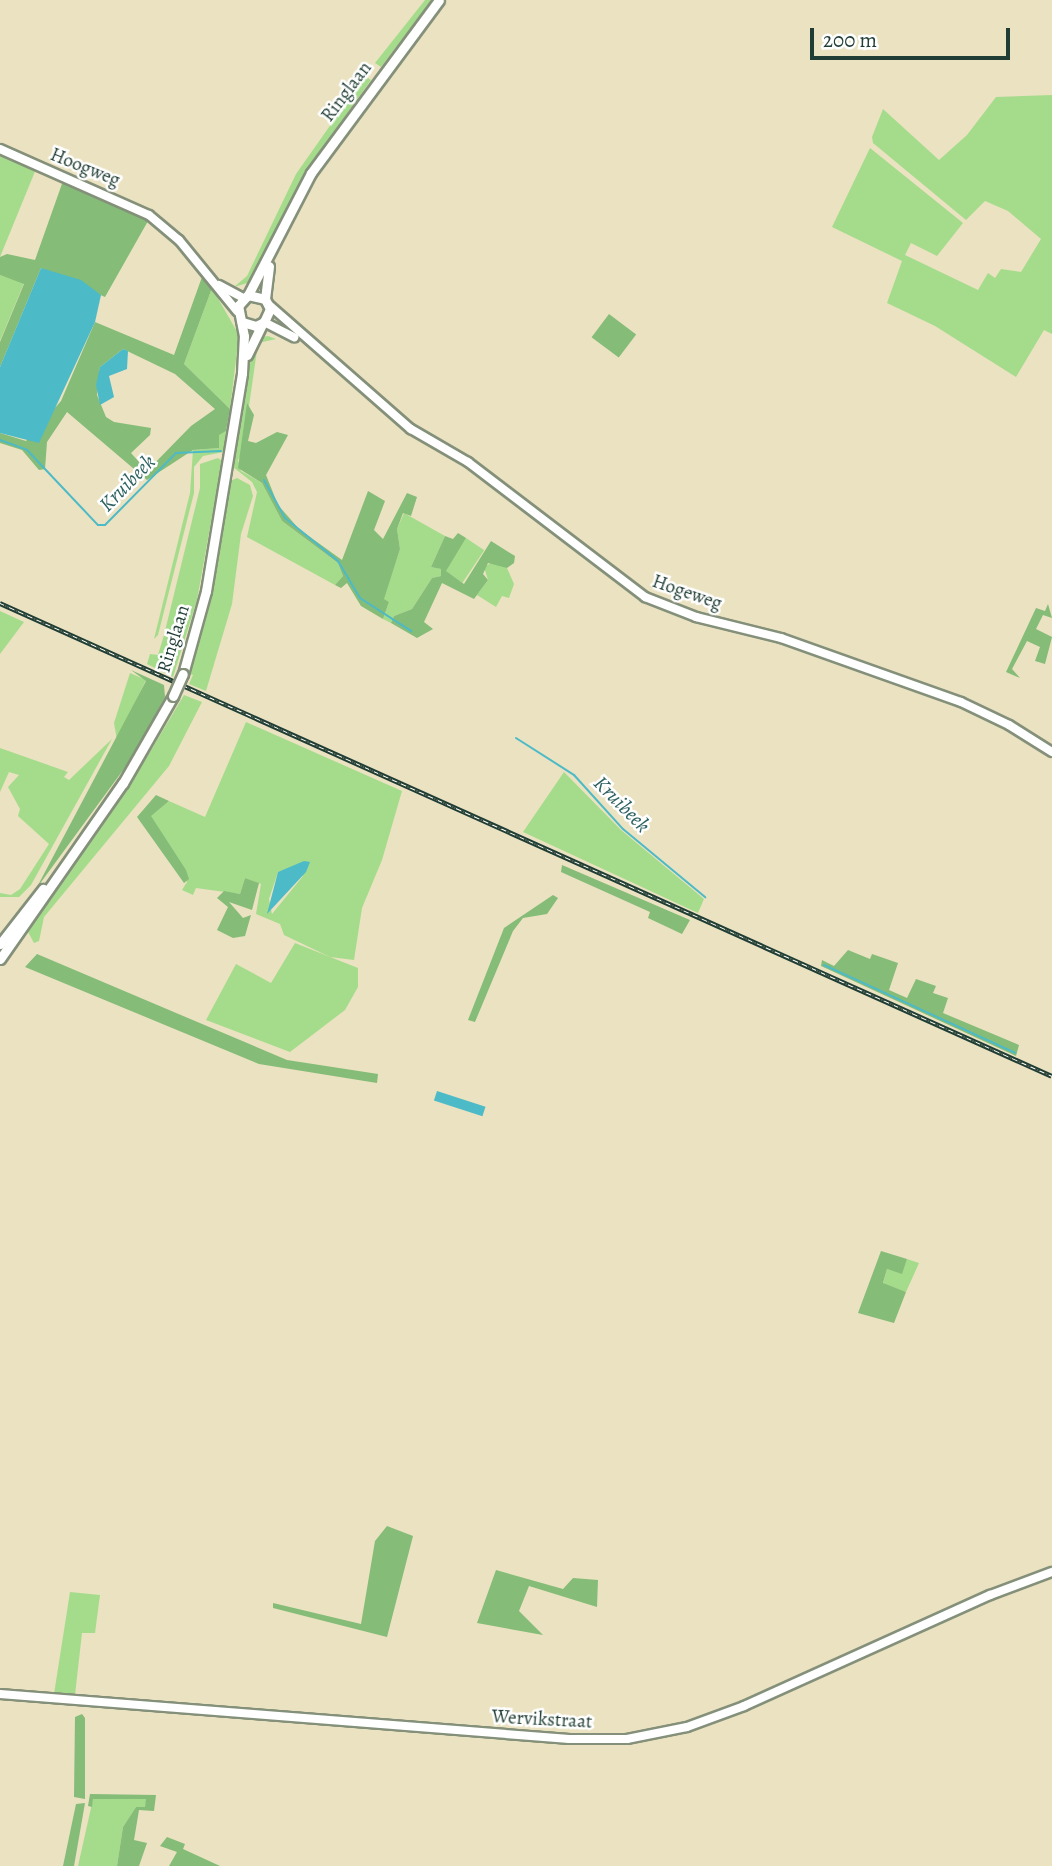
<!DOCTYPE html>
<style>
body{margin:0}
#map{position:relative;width:1052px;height:1866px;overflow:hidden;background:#eae2c0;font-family:Alegreya,serif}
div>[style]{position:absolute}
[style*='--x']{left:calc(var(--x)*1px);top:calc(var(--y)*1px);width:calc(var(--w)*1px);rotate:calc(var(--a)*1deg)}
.green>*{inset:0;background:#a5dc8c;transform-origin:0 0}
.forest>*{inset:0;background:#84bc78;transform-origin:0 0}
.water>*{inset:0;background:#4dbac7;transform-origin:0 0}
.stream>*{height:2px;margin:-1px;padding:0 1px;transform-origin:1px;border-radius:1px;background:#4dbac7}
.roads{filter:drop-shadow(2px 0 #84907a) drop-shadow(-2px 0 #84907a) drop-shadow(0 2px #84907a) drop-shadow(0 -2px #84907a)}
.tertiary>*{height:8px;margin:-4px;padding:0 4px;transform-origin:4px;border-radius:4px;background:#fff}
.secondary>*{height:9px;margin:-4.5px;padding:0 4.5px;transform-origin:4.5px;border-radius:4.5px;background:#fff}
.rail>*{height:4.5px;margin-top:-2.25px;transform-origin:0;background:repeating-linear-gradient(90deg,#fff 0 5px,#1f3d34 0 10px);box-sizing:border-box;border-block:2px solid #1f3d34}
.bridges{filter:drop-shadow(2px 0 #84907a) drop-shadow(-2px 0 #84907a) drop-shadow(0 2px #84907a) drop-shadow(0 -2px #84907a)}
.secondary-bridge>*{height:9px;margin:-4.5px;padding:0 4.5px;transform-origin:4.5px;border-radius:4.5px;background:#fff}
span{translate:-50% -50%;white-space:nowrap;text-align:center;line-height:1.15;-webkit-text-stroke:5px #fff;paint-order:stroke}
.street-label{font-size:19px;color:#1f3d34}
.water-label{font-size:21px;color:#2d6260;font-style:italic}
.scale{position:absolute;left:810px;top:28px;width:200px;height:32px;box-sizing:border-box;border:4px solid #1f3d34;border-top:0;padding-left:9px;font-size:21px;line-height:24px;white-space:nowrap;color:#1f3d34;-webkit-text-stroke:5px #fff;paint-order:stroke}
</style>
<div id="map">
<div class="green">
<i style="clip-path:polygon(425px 0,432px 0,381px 67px,375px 63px)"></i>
<i style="clip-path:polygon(365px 76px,371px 80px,302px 177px,254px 281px,234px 287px,247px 276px,296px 174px)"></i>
<i style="clip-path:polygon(1052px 95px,1052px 334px,1044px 330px,1016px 377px,935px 326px,887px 303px,902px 261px,832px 227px,870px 148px,963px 223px,937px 256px,911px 243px,905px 255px,978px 290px,988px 273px,995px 278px,1001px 269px,1021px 272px,1041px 239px,1008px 211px,985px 201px,966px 220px,873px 143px,872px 137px,883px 109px,939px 160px,967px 135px,996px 97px)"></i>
<i style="clip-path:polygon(0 155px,36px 169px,0 257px)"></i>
<i style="clip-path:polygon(0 275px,24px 283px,0 341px)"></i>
<i style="clip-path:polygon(212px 288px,239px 335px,230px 409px,184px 364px)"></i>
<i style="clip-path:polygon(268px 336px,276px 339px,258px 343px,242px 455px,238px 460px,241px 471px,262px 483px,282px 521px,338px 563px,343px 576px,335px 585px,247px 537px,257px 492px,252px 482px,233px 467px,249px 366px,257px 338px)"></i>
<i style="clip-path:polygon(226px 431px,224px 452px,203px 456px,194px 467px,194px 493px,158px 635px,154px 639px,190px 493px,193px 450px,219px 448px,219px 434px)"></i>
<i style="clip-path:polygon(218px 458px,222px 461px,197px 600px,173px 677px,147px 664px,150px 654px,158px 655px,164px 635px,200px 488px,200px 464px)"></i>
<i style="clip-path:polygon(237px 478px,250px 485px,253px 496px,241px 534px,232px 604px,206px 691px,189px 684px,193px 675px,189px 674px,209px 607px,230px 481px)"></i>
<i style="clip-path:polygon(404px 513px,445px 536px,431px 567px,442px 569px,441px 576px,432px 578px,412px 609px,394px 616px,391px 623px,383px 619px,389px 602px,383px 599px,400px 549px,397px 529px)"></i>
<i style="left:466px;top:538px;width:22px;height:39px;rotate:34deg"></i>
<i style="clip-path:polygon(494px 561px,507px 568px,514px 584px,509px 598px,502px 596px,496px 607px,477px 595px,488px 580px,484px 567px)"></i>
<i style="clip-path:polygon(0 611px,24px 622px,0 654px)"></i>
<i style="clip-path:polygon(130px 673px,146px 680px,117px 740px,114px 723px)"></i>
<i style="clip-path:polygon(184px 695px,202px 702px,169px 766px,44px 917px,39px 941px,34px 943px,27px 930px,150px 752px)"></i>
<i style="clip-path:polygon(evenodd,246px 722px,402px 791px,382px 860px,362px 908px,354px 960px,330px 957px,284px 935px,280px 924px,256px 914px,261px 884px,245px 878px,240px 894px,196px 888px,193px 895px,182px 890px,187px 882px,150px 816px,169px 801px,205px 817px,246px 722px,299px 866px,303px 876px,272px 914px,269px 899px,278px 872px,299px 866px)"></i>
<i style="clip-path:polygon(112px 739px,31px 885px,19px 897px,0 897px,0 893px,11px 895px,20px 889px,49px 844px,18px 816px,20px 809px,8px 787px,19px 775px,9px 772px,0 792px,0 748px,68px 772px,64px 777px,69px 780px)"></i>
<i style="clip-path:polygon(564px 772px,621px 830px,704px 899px,698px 913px,523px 832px)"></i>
<i style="clip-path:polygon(295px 943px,358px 968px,358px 987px,345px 1010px,290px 1052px,206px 1020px,236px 964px,271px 983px)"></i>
<i style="clip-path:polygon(907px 1259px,919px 1263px,906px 1292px,883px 1284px,887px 1269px,901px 1273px)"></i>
<i style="clip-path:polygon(70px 1592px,100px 1595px,95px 1633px,82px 1633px,75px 1695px,54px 1694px)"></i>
<i style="clip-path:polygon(93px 1799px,147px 1799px,145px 1807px,136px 1807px,123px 1827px,117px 1866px,78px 1866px)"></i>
</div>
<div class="forest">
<i style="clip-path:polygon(63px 181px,148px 221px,105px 297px,41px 268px,0 367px,0 342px,24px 284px,0 275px,0 257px,7px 254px,35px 260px)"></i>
<i style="clip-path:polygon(evenodd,202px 277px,212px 288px,184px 364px,230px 409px,226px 431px,219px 435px,219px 448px,193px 450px,147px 480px,67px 412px,47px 442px,45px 469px,39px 470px,22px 450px,0 443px,0 433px,26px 441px,61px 401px,95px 322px,174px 355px,202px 277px,123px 349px,175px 374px,215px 409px,191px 426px,147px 471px,131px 453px,150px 435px,151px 428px,114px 422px,106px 417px,97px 395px,100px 367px,123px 349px)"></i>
<i style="left:609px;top:314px;width:34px;height:29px;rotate:37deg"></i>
<i style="clip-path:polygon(247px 403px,254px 415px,248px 441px,256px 443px,277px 432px,288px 435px,266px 475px,278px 505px,299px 529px,342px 560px,368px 491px,385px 501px,374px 530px,383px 539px,407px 493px,417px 497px,411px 516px,403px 513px,397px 529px,400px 549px,384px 599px,389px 602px,383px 619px,361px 606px,347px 583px,341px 588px,335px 585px,343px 576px,338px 563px,282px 521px,262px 483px,238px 468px)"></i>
<i style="clip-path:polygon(458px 533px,466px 538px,446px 571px,464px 584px,491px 541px,515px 556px,514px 563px,507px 568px,488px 563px,483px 574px,488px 580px,474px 599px,442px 583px,424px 622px,433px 629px,417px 638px,391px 623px,394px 616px,412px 609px,432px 578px,441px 576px,441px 569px,431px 567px,445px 536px,453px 539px)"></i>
<i style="clip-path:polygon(1048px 604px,1052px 618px,1043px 615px,1036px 629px,1052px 637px,1045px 664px,1035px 661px,1040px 647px,1027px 641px,1012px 669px,1020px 678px,1006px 672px,1036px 608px,1045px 611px)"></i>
<i style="clip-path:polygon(131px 670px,164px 685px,165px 697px,129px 762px,36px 889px,146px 681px)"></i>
<i style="clip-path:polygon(156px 795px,169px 801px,151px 816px,186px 870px,189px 879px,184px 883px,137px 817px)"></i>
<i style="clip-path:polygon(562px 865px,690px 920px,682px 934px,648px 918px,650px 912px,561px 872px)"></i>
<i style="clip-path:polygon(245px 878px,259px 883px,252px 910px,229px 902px,243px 918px,251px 915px,245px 936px,233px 938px,217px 930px,228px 907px,217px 898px,224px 891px,240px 894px)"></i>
<i style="clip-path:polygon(553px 895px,558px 898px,547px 914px,523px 918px,513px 931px,475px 1022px,468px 1020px,504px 928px)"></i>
<i style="clip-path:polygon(848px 950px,870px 959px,872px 954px,898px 963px,889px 990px,907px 998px,916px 979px,936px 986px,933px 993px,948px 998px,943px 1013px,1019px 1045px,1016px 1056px,821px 966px,822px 960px,834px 966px)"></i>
<i style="clip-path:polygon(37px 954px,287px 1060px,378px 1074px,377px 1083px,259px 1064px,25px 967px)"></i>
<i style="clip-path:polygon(881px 1251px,907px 1259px,902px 1274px,887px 1269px,883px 1283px,906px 1292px,894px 1323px,858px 1313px)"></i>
<i style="clip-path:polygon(387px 1526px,413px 1536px,387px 1637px,273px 1608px,273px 1603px,361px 1624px,375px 1541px)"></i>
<i style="clip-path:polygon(496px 1570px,563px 1589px,573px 1578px,598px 1580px,597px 1607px,529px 1586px,519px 1611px,543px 1635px,477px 1623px)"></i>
<i style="clip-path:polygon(82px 1714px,85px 1718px,85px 1799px,74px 1797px,75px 1717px)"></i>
<i style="clip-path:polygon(90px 1794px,156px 1795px,154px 1811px,139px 1810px,134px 1840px,147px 1843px,139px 1866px,117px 1866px,123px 1827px,136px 1807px,145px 1807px,146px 1799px,93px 1799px,92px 1807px,88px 1806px)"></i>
<i style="clip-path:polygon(85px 1803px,74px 1866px,63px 1866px,76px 1804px)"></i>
<i style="clip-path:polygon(167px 1837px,185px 1844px,183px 1849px,220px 1866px,169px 1866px,177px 1852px,160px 1846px)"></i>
</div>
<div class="water">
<i style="clip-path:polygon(41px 268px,81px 280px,101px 295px,95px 322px,39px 443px,0 433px,0 367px)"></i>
<i style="clip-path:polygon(123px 349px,128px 351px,127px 369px,109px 376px,114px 397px,100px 405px,96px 385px,100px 367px)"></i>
<i style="clip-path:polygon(304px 861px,310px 862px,306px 872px,267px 914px,278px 872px)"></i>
<i style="left:437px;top:1091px;width:51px;height:10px;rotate:18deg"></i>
</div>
<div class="stream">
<i style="--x:0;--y:440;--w:29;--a:20"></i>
<i style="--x:27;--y:450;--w:103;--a:46.6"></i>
<i style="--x:98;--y:525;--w:7;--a:0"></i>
<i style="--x:105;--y:525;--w:101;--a:-45.4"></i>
<i style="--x:176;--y:453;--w:45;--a:-2.5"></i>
<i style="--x:264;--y:480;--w:43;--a:61.1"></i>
<i style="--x:285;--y:518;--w:68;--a:39.1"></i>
<i style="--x:338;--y:561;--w:43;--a:59.3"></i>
<i style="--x:360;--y:598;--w:61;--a:32.9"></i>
<i style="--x:516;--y:738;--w:69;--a:32.5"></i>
<i style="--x:574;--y:775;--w:73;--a:47.8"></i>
<i style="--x:623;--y:829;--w:107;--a:39.7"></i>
<i style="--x:824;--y:965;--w:210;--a:24.7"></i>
</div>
<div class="roads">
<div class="tertiary">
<i style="--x:0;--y:149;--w:163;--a:23.9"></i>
<i style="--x:149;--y:215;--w:39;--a:40"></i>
<i style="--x:179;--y:240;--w:92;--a:50.8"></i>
<i style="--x:219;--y:285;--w:27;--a:28"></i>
<i style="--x:268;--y:304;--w:190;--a:41.2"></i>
<i style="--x:411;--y:429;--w:66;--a:30.1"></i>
<i style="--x:468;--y:462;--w:223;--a:37.3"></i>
<i style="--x:645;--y:597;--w:55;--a:21.4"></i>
<i style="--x:696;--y:617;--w:88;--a:13.9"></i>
<i style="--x:781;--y:638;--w:191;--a:19.6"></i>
<i style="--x:961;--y:702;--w:53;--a:25.6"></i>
<i style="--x:1009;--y:725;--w:51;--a:32.1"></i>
<i style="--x:264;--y:322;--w:34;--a:27"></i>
<i style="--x:0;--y:1694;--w:571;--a:4.52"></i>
<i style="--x:569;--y:1739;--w:58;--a:0"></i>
<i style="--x:627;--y:1739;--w:61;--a:-11.3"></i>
<i style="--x:687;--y:1727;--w:61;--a:-20.2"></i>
<i style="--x:744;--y:1706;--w:270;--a:-24.3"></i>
<i style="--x:990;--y:1595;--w:66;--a:-20.4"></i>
</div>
<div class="secondary">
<i style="--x:248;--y:295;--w:137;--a:-62.7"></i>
<i style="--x:311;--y:173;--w:215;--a:-53.5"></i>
<i style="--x:265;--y:299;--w:33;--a:-83"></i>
<i style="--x:247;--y:355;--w:34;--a:-64"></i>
<i style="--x:183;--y:674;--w:86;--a:-74.5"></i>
<i style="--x:206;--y:591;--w:221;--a:-80.6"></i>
<i style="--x:242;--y:373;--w:37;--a:-87"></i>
<i style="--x:244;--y:336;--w:31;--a:-101"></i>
<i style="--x:238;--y:306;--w:15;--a:-48"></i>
<i style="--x:248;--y:295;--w:17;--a:13"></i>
<i style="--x:265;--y:299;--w:11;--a:63"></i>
<i style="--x:270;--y:309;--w:14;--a:115"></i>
<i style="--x:264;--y:322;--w:9;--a:153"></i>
<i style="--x:256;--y:326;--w:15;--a:-164"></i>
<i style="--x:0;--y:944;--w:70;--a:-52"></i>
<i style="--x:0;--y:959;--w:215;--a:-55.1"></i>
<i style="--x:123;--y:783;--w:100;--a:-60.1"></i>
</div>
</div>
<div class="rail">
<i style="--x:0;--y:603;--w:1153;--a:24.21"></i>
</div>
<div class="bridges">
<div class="secondary-bridge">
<i style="--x:173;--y:696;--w:24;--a:-66"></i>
</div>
</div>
<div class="street-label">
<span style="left:347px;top:92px;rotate:-53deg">Ringlaan</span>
<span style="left:85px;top:168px;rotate:22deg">Hoogweg</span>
<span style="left:687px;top:593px;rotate:19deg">Hogeweg</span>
<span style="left:174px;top:639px;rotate:-73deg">Ringlaan</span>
<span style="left:542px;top:1720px;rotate:3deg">Wervikstraat</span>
</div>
<div class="water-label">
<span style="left:127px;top:483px;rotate:-46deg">Kruibeek</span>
<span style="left:622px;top:804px;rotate:45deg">Kruibeek</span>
</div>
<div class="scale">200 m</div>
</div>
